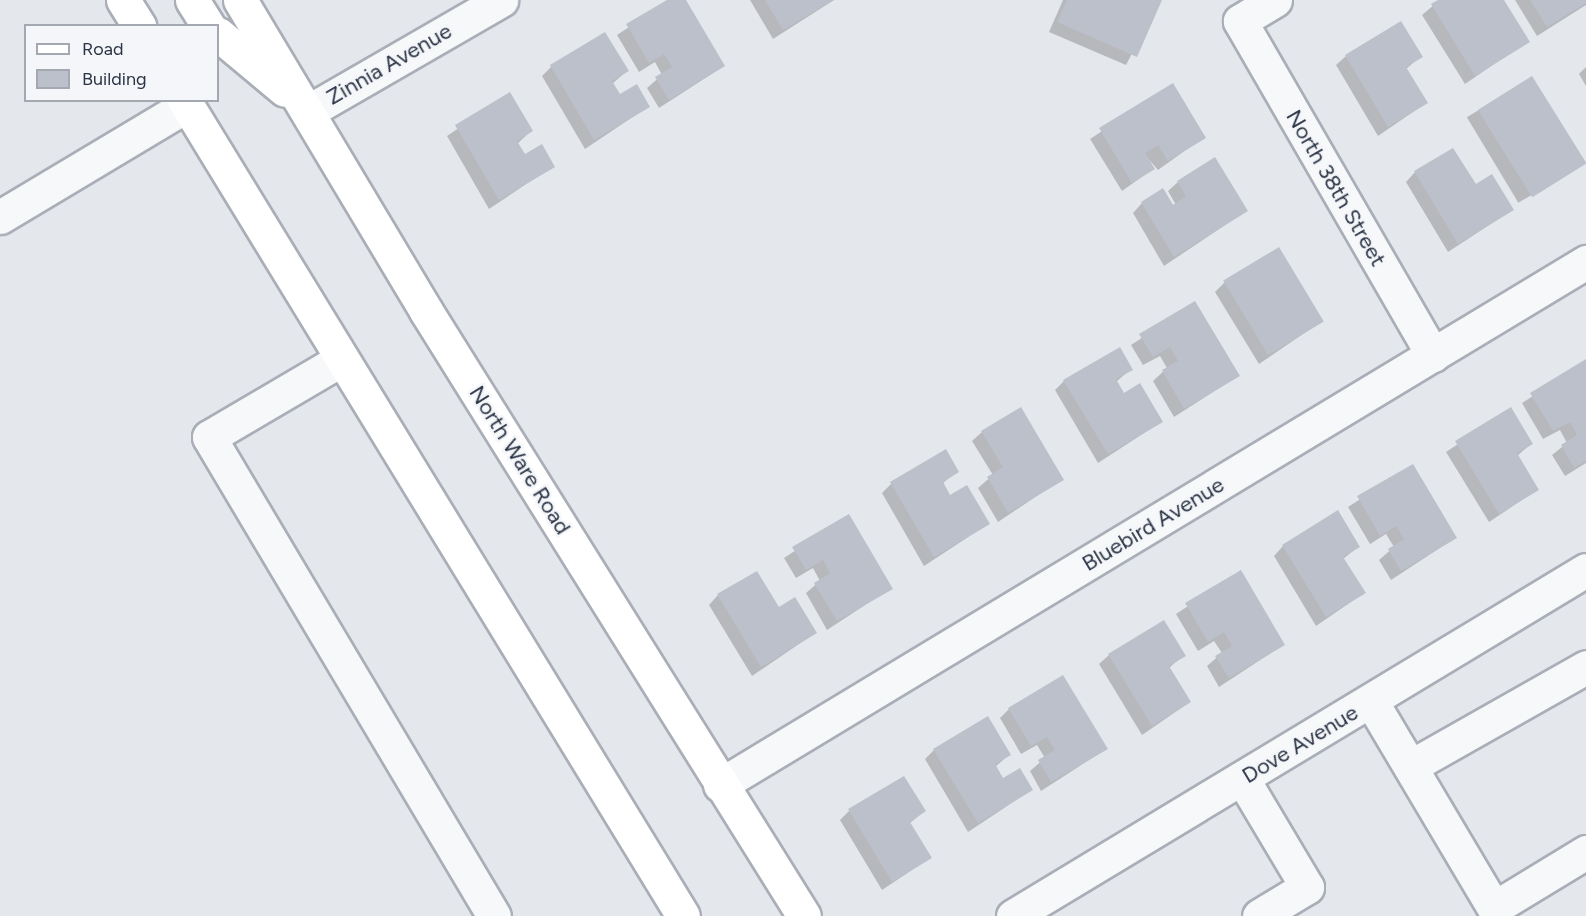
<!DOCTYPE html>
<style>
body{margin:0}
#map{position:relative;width:1586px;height:916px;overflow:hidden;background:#e4e7ec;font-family:Figtree,sans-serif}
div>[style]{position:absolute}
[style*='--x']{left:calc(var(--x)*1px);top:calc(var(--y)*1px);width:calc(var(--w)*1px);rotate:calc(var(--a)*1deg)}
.shadow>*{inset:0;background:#0003;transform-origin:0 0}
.building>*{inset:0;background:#bbc0ca;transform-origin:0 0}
.roads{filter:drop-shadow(2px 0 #a9aeb7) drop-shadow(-2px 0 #a9aeb7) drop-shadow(0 2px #a9aeb7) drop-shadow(0 -2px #a9aeb7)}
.minor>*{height:33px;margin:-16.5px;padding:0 16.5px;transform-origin:16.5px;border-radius:16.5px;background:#f7f8fa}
.major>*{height:33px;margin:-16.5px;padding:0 16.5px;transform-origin:16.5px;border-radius:16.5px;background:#fff}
span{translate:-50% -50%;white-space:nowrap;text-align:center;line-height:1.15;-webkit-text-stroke:5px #f4f6f9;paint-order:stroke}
.street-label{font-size:22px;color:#2b3445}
.legend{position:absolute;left:24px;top:24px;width:195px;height:78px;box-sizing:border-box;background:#f4f6f9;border:2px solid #a4a8b1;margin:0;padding:8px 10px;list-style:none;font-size:18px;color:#2b3445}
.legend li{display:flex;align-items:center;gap:12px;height:30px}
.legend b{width:30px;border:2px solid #a4a8b1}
</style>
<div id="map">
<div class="shadow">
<i style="clip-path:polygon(670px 0,684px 0,724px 66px,659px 108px,647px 88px,662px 75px,655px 62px,639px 72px,617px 35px)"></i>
<i style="clip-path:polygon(750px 0,834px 0,773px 39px)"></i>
<i style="clip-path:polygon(1063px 0,1160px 0,1126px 65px,1049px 32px)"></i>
<i style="clip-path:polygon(1440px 0,1502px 0,1528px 41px,1465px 84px,1422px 15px)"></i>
<i style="clip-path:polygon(1515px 0,1586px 0,1586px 5px,1537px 36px)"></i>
<i style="clip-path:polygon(1346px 56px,1421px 56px,1406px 69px,1426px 103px,1378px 136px,1336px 65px)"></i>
<i style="clip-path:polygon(551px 67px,627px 71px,612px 84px,620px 96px,649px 106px,585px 149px,542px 76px)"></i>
<i style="clip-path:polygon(1586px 67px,1586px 86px,1579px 74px)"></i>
<i style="left:1532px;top:78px;width:100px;height:76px;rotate:59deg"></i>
<i style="clip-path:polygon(1172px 85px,1204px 137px,1158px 170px,1145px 155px,1153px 169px,1122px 191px,1090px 139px)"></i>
<i style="clip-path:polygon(509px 94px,531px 131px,517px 144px,524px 156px,553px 166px,489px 209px,447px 136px)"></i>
<i style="clip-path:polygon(1415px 172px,1475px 186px,1512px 210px,1448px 252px,1406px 182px)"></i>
<i style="clip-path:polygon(1178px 182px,1246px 211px,1164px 266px,1133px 213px,1142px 203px,1176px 205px,1168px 191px)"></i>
<i style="clip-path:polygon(1225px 282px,1322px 321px,1259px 364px,1215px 292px)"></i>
<i style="clip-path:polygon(1195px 303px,1238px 376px,1174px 417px,1153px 381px,1167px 368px,1160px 356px,1143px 365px,1131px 345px)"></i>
<i style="clip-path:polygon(1586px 362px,1586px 463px,1565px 476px,1552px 455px,1567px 443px,1560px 430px,1543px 439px,1522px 403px)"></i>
<i style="clip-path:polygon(1131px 369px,1116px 382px,1123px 395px,1161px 422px,1098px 463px,1055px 390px,1064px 381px)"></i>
<i style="clip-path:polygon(1511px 409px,1531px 444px,1517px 456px,1537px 490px,1489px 522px,1446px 452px)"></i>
<i style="clip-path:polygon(982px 432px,1062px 479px,998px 522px,978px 488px,993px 475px,972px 441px)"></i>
<i style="clip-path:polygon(1412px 466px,1455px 538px,1391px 580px,1379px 560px,1394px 547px,1386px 534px,1370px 544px,1348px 507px)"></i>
<i style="clip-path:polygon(957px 471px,942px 484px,950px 497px,988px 524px,924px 566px,882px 493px,891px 484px)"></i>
<i style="clip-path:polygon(848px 516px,891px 588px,827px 630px,806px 593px,820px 581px,813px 568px,796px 578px,784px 558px)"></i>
<i style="clip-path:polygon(1283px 546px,1358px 547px,1343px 559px,1364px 593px,1316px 626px,1274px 556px)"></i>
<i style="clip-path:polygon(1240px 572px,1283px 645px,1219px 687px,1207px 666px,1222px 653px,1214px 641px,1198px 651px,1176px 614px)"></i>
<i style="clip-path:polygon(718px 595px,778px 609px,815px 633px,752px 676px,709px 605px)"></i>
<i style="clip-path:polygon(1109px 655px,1184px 655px,1169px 668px,1190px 702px,1142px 735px,1099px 664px)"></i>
<i style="clip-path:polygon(1009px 709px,1106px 749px,1041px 791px,1030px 771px,1045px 758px,1037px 745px,1021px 754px,1000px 718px)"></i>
<i style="clip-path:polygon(934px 750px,1010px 754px,995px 767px,1002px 780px,1031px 790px,968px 832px,925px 759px)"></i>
<i style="clip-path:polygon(849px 811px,924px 811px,909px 824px,930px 858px,882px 890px,840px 820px)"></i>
</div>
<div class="building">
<i style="clip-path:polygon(667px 0,686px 0,725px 66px,669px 100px,655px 77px,672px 67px,664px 54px,649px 63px,626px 24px)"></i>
<i style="clip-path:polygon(765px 0,834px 0,783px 30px)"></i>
<i style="clip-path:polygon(1067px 0,1162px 0,1137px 57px,1057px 22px)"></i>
<i style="clip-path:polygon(1438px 0,1504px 0,1530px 42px,1475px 76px,1431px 4px)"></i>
<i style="clip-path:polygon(1530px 0,1586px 0,1586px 3px,1547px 27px)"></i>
<i style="clip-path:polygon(1401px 21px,1423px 57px,1406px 67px,1428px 103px,1388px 127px,1345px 55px)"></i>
<i style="clip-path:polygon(605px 32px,629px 71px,612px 81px,620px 94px,637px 84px,650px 107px,594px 140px,550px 65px)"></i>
<i style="left:1532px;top:76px;width:103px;height:64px;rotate:58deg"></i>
<i style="clip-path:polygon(1173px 83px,1206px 138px,1168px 161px,1158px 145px,1145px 153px,1155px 169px,1132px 183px,1099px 128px)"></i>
<i style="clip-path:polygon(510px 92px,533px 131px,517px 141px,525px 154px,542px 144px,555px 167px,499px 200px,455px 125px)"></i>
<i style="clip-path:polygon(1453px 148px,1476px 184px,1492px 174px,1514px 210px,1458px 244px,1414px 171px)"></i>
<i style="clip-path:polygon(1215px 157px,1248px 211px,1174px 257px,1141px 202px,1163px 188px,1173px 205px,1186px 196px,1177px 181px)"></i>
<i style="left:1279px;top:247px;width:87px;height:65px;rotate:59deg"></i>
<i style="clip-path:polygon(1195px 301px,1240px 376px,1184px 409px,1162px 370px,1178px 361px,1170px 347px,1153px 357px,1139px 334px)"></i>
<i style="clip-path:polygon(1120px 347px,1133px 370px,1116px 379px,1124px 393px,1140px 383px,1163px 422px,1108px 454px,1063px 380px)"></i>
<i style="clip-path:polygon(1586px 359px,1586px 461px,1574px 468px,1561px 445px,1577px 435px,1570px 422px,1553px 431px,1530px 393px)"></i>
<i style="clip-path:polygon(1021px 407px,1064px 480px,1008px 513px,987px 477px,1003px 467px,981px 431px)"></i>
<i style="clip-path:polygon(1511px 407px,1533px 444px,1517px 453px,1539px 490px,1499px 514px,1455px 441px)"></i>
<i style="clip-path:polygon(946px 449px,959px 472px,943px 482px,950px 495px,967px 485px,990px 524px,934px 557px,890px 482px)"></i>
<i style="clip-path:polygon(1413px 464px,1457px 538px,1401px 571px,1388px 549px,1404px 539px,1396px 526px,1380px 536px,1357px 496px)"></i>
<i style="clip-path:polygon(1338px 510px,1360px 547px,1343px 557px,1366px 593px,1326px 617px,1282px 545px)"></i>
<i style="clip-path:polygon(849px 514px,893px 589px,837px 621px,814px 583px,830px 573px,823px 560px,806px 570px,792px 547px)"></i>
<i style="clip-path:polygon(1241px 570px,1285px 645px,1229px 678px,1215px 656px,1232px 646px,1224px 632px,1208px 642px,1185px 603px)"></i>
<i style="clip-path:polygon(757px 571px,779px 607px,795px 597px,817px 633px,761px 667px,717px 594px)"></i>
<i style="clip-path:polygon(1164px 620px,1186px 656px,1169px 666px,1191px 702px,1152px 726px,1108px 654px)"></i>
<i style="clip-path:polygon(1063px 675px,1108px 749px,1051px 782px,1038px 760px,1055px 750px,1047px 737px,1031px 746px,1008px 708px)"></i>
<i style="clip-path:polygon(988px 716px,1011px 755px,995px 764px,1003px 778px,1020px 768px,1033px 790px,978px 823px,933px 749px)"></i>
<i style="clip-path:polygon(904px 776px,926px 811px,910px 822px,932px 858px,892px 882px,848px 809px)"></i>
</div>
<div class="roads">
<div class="minor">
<i style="--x:1275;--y:0;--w:41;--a:149"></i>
<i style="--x:1240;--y:21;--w:386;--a:60"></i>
<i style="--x:309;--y:111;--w:222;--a:-30"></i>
<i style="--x:0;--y:217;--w:218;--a:-30.9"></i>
<i style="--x:342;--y:359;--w:154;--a:149.6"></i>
<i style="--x:209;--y:437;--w:557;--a:59.25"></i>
<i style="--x:1371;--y:701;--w:241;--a:59.3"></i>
<i style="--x:1494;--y:908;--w:108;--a:-31.3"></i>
<i style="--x:1413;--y:765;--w:199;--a:-29.5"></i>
<i style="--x:1242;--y:778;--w:127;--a:59.2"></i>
<i style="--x:1307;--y:887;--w:56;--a:148.9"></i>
<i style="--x:720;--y:785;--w:1012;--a:-31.13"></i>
<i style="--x:1013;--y:916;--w:669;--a:-31.13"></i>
</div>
<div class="major">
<i style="--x:123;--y:0;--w:31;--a:58"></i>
<i style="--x:192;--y:0;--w:31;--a:58"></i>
<i style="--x:240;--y:0;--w:362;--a:59.1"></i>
<i style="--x:426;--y:311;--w:713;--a:58"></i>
<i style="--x:218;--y:34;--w:87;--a:39.9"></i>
<i style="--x:184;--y:100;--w:956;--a:58.55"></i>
</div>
</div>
<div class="street-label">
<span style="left:389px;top:64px;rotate:-30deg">Zinnia Avenue</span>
<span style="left:1336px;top:188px;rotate:60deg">North 38th Street</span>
<span style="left:520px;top:460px;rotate:58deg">North Ware Road</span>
<span style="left:1153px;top:524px;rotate:-31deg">Bluebird Avenue</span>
<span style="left:1300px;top:744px;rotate:-31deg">Dove Avenue</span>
</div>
<ul class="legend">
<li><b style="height:8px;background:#fff"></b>Road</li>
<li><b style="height:16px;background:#bbc0ca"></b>Building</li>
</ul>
</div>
